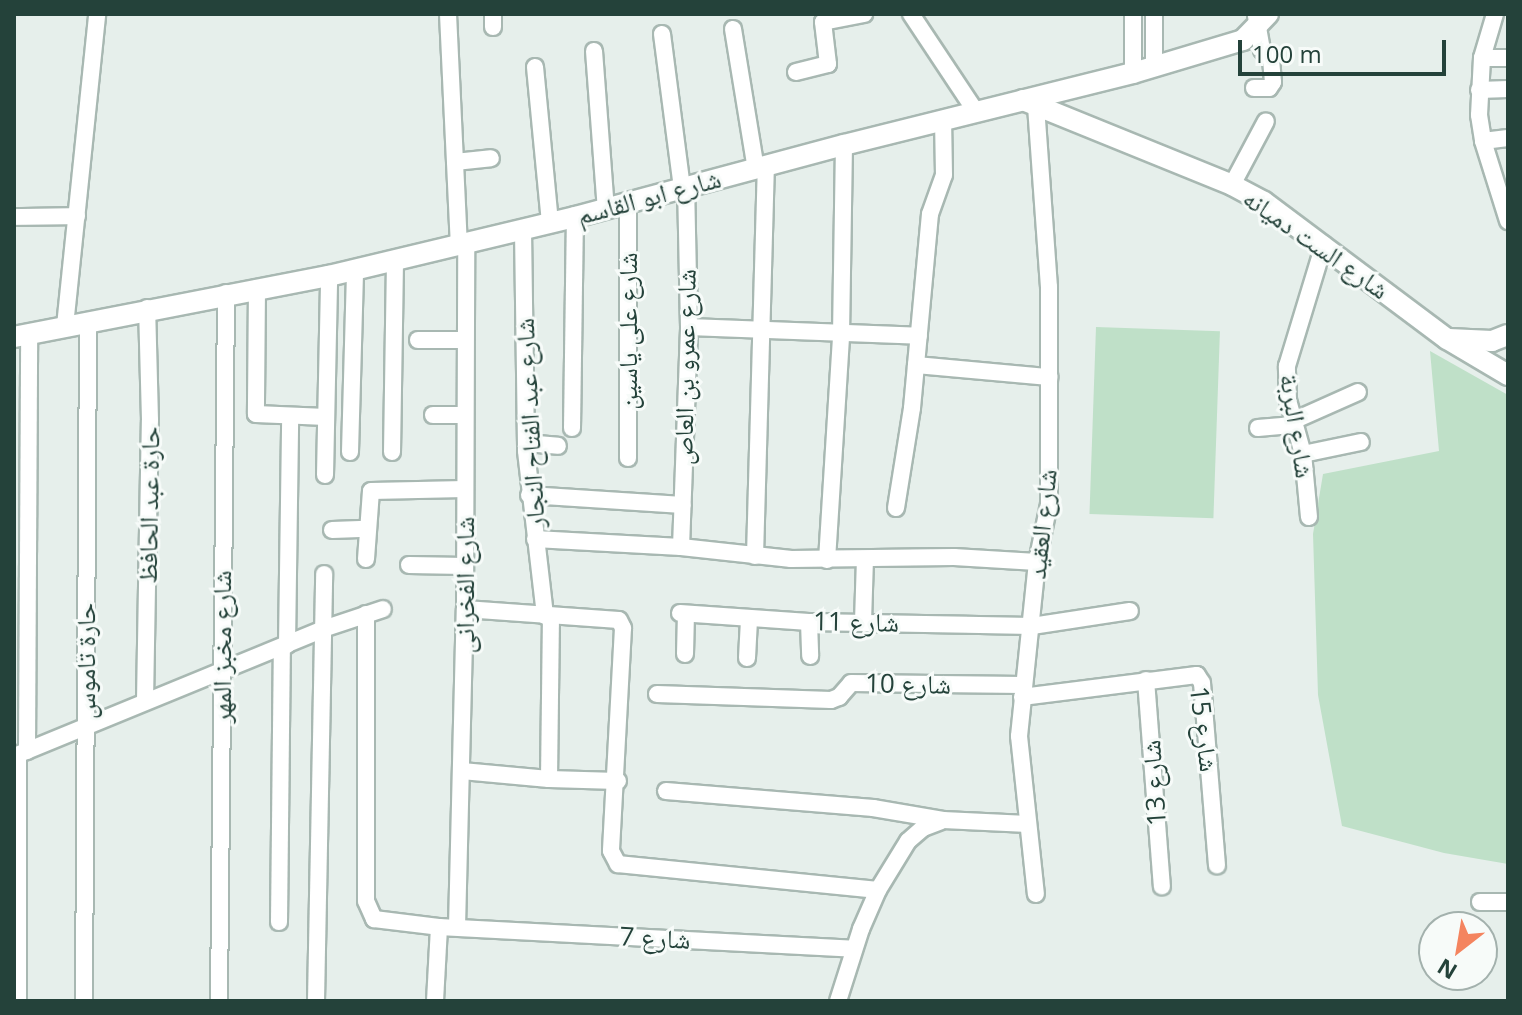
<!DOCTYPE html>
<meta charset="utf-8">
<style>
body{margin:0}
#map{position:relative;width:1522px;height:1015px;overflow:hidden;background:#e6efeb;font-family:"Open Sans","Noto Naskh Arabic",sans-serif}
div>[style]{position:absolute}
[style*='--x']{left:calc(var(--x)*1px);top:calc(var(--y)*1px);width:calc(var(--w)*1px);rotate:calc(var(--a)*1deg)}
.green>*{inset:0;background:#bfe0c8;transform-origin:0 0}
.roads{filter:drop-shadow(2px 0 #a8b8b2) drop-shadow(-2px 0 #a8b8b2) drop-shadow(0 2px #a8b8b2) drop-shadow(0 -2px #a8b8b2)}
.minor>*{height:16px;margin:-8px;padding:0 8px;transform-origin:8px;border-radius:8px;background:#fff}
.tertiary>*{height:20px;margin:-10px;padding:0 10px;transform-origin:10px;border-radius:10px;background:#fff}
span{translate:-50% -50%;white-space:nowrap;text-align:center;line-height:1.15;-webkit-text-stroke:6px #f7fbf9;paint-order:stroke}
.street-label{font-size:26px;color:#24423a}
.frame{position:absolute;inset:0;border:16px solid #24423a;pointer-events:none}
.north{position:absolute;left:1418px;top:911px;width:80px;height:80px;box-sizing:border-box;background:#f7fbf9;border:2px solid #a3b1ad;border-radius:50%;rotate:211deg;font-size:22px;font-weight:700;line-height:32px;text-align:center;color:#24423a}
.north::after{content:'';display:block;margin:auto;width:28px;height:36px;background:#f4845f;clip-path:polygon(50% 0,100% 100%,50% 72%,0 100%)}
.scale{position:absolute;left:1238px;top:40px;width:208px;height:36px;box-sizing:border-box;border:4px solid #24423a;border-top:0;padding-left:10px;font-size:24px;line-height:28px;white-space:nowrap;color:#24423a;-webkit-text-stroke:6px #f7fbf9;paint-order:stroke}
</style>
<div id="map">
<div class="green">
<i style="left:1096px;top:327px;width:124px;height:187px;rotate:2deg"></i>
<i style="clip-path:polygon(1430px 351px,1508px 395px,1508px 864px,1444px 853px,1342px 826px,1318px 695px,1313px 534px,1323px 474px,1439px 451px)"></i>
</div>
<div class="roads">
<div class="minor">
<i style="--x:448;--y:14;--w:230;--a:87.3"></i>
<i style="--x:493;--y:14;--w:13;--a:90"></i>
<i style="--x:911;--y:14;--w:118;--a:56.4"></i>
<i style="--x:1154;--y:14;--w:53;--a:90"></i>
<i style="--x:1495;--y:14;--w:46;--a:106.5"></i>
<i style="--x:1482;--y:58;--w:57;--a:93"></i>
<i style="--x:1479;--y:115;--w:26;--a:81"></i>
<i style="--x:1483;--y:141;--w:84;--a:72.6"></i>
<i style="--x:733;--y:29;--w:142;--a:80.7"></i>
<i style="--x:662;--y:34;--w:155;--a:82.6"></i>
<i style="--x:594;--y:51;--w:158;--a:85.7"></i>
<i style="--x:1482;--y:58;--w:26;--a:0"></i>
<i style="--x:535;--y:67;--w:158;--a:84.5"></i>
<i style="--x:796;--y:72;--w:33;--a:-14"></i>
<i style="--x:828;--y:64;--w:42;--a:-96.8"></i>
<i style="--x:823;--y:22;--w:42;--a:-11"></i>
<i style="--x:1133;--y:73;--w:59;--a:-90"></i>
<i style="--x:1254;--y:88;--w:15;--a:0"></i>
<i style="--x:1269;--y:88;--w:7;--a:-56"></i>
<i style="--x:1273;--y:82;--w:22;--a:-95"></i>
<i style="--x:1271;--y:60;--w:13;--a:-132"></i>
<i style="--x:1262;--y:50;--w:35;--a:-100"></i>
<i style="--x:1479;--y:90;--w:29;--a:-2"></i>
<i style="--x:1036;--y:106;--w:181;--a:85.9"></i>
<i style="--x:1049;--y:287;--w:217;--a:90"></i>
<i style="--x:1049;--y:504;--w:59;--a:101.7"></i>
<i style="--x:1037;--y:562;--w:175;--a:95.9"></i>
<i style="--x:1019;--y:736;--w:159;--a:83.9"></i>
<i style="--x:1483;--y:141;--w:25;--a:-7"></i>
<i style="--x:455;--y:162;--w:36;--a:-6"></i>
<i style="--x:1232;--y:185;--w:72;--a:-62"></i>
<i style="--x:628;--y:204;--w:254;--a:90"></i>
<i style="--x:14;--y:217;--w:63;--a:-0.9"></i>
<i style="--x:523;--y:230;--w:221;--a:89.2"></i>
<i style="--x:526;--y:451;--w:166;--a:83.4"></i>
<i style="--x:257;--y:288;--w:126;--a:90.5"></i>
<i style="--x:256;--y:414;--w:70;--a:2.5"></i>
<i style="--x:65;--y:326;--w:314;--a:-84.1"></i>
<i style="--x:689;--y:327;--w:230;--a:2.2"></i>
<i style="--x:418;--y:340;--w:47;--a:0"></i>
<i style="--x:916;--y:365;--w:134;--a:5.2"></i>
<i style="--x:433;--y:415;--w:32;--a:0"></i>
<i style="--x:1293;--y:421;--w:71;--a:-24"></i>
<i style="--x:572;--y:428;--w:211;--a:-89.2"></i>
<i style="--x:1258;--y:428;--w:36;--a:-5"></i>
<i style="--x:526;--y:443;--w:32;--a:5"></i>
<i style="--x:350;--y:452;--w:182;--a:-88.4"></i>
<i style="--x:392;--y:452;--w:192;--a:-89.1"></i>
<i style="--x:1303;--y:454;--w:59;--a:-11.7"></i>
<i style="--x:325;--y:475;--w:199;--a:-88.8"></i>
<i style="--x:529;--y:495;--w:154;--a:3.7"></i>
<i style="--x:896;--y:508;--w:101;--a:-80.9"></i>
<i style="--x:912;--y:408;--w:195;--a:-84.7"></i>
<i style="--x:930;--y:214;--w:41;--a:-70.3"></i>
<i style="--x:944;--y:175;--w:55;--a:-91"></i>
<i style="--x:1309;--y:517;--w:63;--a:-95.4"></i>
<i style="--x:1303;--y:454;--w:56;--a:-105.5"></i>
<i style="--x:1288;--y:400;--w:34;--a:-92"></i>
<i style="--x:1287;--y:366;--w:127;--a:-73.1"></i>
<i style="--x:332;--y:530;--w:35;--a:-2"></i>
<i style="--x:535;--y:539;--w:146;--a:3.1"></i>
<i style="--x:681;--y:547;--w:111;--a:6.2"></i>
<i style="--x:791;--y:559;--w:163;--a:-0.7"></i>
<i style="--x:954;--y:557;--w:83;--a:3.4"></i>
<i style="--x:681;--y:547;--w:220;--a:-87.9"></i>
<i style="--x:689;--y:327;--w:141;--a:-91.2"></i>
<i style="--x:755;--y:556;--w:390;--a:-88.4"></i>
<i style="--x:366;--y:559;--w:68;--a:-85.8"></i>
<i style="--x:371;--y:491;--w:94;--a:-1.2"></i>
<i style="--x:827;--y:560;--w:225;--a:-86.4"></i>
<i style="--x:841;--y:335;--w:190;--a:-89.1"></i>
<i style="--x:409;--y:565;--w:56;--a:1"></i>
<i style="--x:465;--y:609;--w:154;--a:4.1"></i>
<i style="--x:619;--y:620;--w:9;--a:63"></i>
<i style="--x:623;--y:628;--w:223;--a:93.1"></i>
<i style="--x:611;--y:851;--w:15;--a:62"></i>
<i style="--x:618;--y:864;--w:261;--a:5.7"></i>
<i style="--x:680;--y:613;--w:129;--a:4"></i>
<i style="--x:809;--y:622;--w:223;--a:1"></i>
<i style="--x:1032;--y:626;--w:99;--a:-8.7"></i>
<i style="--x:366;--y:614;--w:287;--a:90"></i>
<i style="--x:366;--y:901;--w:20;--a:66"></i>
<i style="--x:374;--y:919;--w:65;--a:7"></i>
<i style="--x:439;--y:927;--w:415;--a:3"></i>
<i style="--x:809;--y:622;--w:34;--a:88"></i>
<i style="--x:863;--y:622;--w:63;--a:-88.2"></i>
<i style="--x:287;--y:645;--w:229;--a:-89.2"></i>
<i style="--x:685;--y:654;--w:40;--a:-88.6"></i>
<i style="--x:747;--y:658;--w:39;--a:-87"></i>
<i style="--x:1146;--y:680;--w:207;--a:85.6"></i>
<i style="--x:657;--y:694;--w:174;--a:2"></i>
<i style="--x:831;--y:700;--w:9;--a:-21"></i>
<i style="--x:839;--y:697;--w:18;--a:-49"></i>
<i style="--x:851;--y:683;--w:172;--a:0.7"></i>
<i style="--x:1022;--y:697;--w:176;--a:-7.2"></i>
<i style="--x:1197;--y:675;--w:9;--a:58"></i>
<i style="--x:1202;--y:683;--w:183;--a:85.3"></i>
<i style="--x:145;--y:701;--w:281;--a:-89"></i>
<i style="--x:150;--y:420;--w:112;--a:-91.5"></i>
<i style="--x:27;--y:751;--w:418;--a:-89.7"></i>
<i style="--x:14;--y:756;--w:334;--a:-22.3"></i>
<i style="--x:323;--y:629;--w:63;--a:-18.4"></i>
<i style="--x:462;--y:771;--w:87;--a:5.3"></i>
<i style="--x:549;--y:779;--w:69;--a:1.7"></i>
<i style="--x:549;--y:779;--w:162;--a:-89.3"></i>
<i style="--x:666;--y:791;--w:208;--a:4.7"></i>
<i style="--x:873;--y:808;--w:71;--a:9.7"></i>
<i style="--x:943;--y:820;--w:85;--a:2.7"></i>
<i style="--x:1480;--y:902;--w:28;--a:0"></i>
<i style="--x:279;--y:922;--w:275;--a:-89.4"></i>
<i style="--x:457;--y:927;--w:318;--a:-88.6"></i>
<i style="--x:465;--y:609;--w:366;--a:-89.8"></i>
<i style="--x:18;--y:1001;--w:246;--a:-90"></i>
<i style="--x:84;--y:1001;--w:680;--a:-89.66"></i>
<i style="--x:219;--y:1001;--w:708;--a:-89.43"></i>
<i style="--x:316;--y:1001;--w:427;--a:-88.9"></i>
<i style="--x:435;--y:1001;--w:74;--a:-86.9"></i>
<i style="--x:838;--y:1001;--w:76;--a:-72.3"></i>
<i style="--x:861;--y:929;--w:43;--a:-66.4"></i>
<i style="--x:878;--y:890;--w:57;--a:-58.5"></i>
<i style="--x:908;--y:841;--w:20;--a:-41"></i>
<i style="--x:923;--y:828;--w:19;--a:-21"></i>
</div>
<div class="tertiary">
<i style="--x:1023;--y:100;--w:226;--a:22.1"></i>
<i style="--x:1232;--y:185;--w:36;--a:28"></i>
<i style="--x:1264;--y:202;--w:229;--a:36.8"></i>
<i style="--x:1447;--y:339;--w:71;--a:30.5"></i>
<i style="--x:14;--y:337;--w:321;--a:-11"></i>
<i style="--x:329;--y:276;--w:253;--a:-13.5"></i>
<i style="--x:575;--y:217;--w:278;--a:-15"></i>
<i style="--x:844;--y:145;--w:298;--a:-14"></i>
<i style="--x:1133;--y:73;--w:115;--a:-16.7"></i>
<i style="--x:1243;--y:40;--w:36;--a:-46"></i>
<i style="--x:1449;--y:339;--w:43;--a:2.7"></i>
<i style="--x:1492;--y:341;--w:17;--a:-21"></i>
</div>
</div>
<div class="street-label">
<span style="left:649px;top:197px;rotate:-15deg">شارع ابو القاسم</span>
<span style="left:1316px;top:244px;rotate:35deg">شارع الست دميانه</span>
<span style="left:628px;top:331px;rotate:-90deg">شارع على ياسين</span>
<span style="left:685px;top:367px;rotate:-89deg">شارع عمرو بن العاص</span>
<span style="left:530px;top:423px;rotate:-93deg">شارع عبد الفتاح النجار</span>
<span style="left:1297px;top:426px;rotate:81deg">شارع البربة</span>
<span style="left:149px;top:505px;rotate:-89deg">حارة عبد الحافظ</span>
<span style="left:1042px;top:524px;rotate:-84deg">شارع العقيد</span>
<span style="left:465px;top:585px;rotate:-90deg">شارع الفخرانى</span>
<span style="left:856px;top:622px;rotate:1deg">شارع 11</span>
<span style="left:222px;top:647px;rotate:-90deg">شارع مخبز المهر</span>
<span style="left:86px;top:661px;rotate:-90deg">حارة تاموس</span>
<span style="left:908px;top:684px;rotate:1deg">شارع 10</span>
<span style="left:1204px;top:729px;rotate:83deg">شارع 15</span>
<span style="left:1154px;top:783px;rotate:-94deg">شارع 13</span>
<span style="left:655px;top:938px;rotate:3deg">شارع 7</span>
</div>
<div class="frame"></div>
<div class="north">N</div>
<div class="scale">100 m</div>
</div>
